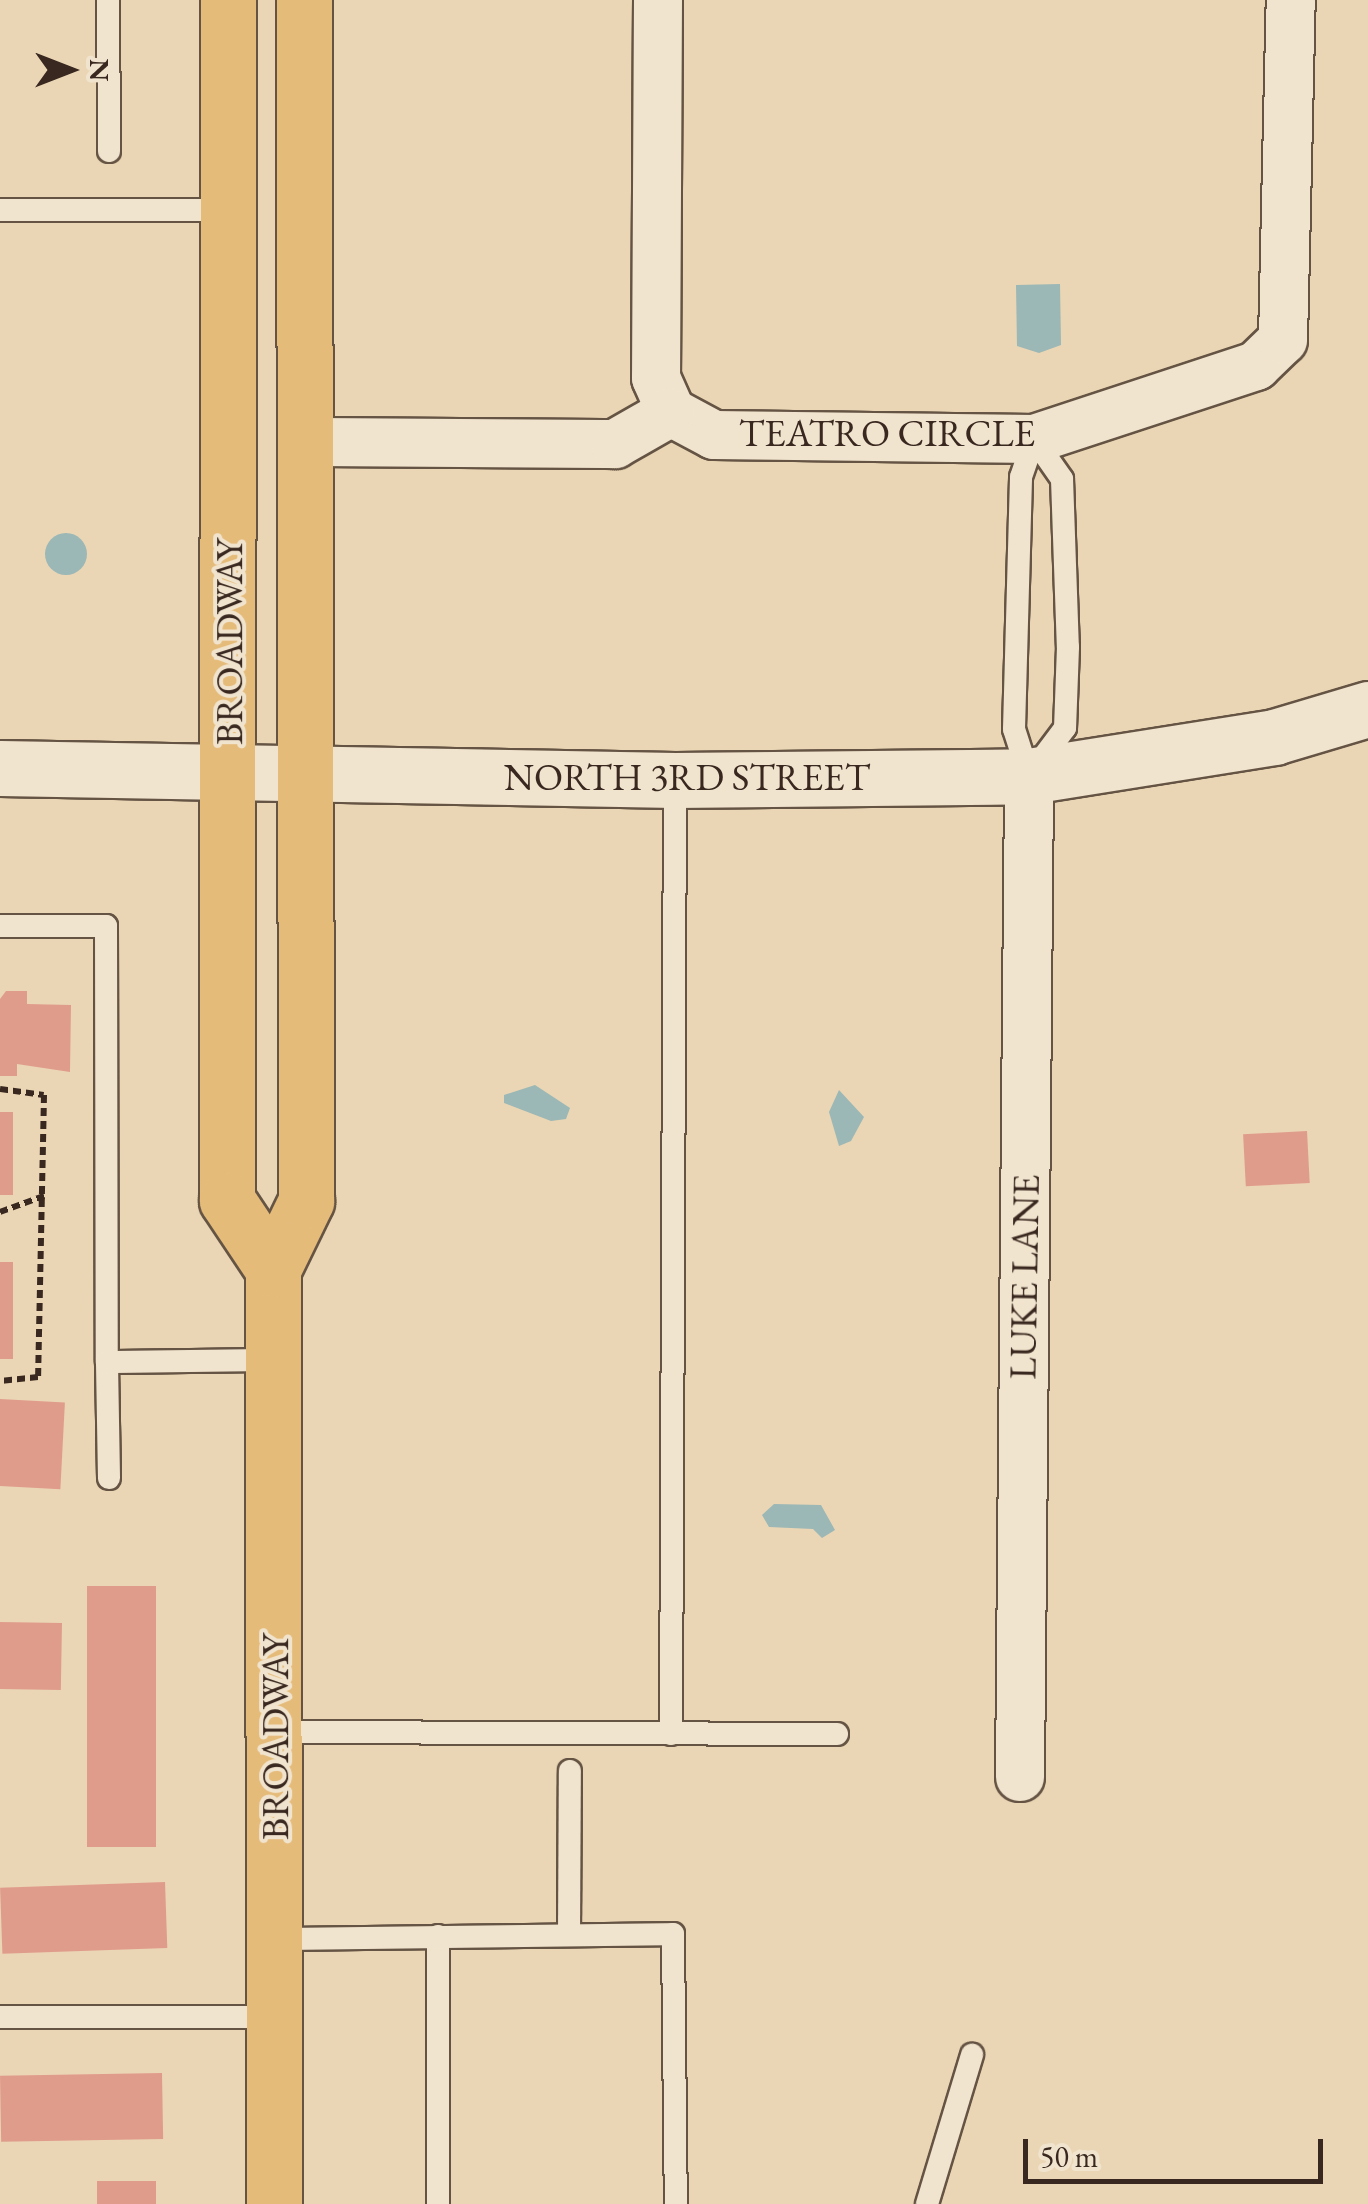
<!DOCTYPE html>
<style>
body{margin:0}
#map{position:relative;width:1368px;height:2204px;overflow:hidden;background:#ead6b4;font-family:"EB Garamond",serif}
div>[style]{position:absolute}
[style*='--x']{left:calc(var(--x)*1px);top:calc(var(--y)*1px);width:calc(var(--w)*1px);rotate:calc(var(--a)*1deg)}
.water>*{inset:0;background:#9bb7b6}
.round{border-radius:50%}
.building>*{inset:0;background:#e09c8b;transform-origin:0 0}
.path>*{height:6px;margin-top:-3px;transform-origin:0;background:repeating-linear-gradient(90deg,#39281f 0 8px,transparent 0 13px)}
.roads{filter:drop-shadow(2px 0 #655444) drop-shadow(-2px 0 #655444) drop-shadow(0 2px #655444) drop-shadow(0 -2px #655444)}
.service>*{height:22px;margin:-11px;padding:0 11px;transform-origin:11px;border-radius:11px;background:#f1e4ce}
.minor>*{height:48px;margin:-24px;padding:0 24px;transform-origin:24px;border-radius:24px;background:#f1e4ce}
.tertiary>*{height:55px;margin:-27.5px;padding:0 27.5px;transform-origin:27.5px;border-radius:27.5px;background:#f1e4ce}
.primary>*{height:55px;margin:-27.5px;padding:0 27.5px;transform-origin:27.5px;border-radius:27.5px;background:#e5bb7a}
span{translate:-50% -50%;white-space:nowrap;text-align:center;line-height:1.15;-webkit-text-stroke:8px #f1e4ce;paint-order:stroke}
.street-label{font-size:38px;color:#39281f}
.north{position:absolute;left:20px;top:20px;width:100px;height:100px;-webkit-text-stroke:8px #f1e4ce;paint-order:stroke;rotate:90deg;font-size:28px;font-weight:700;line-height:40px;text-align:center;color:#39281f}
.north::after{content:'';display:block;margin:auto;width:35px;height:45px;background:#39281f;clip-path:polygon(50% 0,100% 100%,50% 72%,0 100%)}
.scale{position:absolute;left:1023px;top:2139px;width:300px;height:45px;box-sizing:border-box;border:5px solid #39281f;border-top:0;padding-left:12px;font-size:30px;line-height:35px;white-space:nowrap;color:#39281f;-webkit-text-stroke:8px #f1e4ce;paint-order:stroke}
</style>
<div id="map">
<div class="water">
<i style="clip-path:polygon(1060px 284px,1061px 345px,1039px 353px,1017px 346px,1016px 285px)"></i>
<i class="round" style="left:45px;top:533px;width:42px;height:42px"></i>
<i style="clip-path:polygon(535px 1085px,570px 1108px,566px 1119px,551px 1121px,504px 1103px,504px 1095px)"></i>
<i style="clip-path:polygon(839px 1090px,864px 1117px,851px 1141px,839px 1146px,829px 1112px)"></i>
<i style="clip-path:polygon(774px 1504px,821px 1505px,835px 1530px,822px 1538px,813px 1529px,769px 1527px,762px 1515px)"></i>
</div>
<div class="building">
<i style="clip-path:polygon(6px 991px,27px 991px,27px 1004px,71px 1005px,70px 1072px,17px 1064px,17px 1076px,0 1076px,0 999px)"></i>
<i style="left:0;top:1112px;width:13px;height:83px"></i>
<i style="left:1307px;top:1131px;width:52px;height:64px;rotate:87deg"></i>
<i style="left:0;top:1262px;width:13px;height:97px"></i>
<i style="left:0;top:1399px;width:65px;height:87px;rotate:3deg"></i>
<i style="left:87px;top:1586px;width:69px;height:261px"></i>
<i style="left:0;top:1622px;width:62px;height:67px;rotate:1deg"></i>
<i style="left:165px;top:1882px;width:66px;height:165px;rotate:88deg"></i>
<i style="left:162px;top:2073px;width:66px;height:162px;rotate:89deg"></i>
<i style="left:97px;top:2181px;width:59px;height:23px"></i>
</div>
<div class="path">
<i style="--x:0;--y:1089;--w:44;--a:7.8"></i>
<i style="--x:44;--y:1095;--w:282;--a:91.2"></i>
<i style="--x:38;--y:1377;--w:38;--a:174"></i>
<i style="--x:0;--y:1212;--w:47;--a:-20"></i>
</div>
<div class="roads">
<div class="service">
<i style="--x:108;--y:0;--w:151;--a:89.6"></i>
<i style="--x:0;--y:210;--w:228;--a:0"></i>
<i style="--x:1034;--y:439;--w:49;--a:55"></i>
<i style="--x:1062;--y:479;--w:168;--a:88"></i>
<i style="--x:1068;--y:647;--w:81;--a:92.1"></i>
<i style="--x:1065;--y:728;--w:60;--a:126.9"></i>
<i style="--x:1029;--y:776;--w:49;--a:-107.7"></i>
<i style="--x:1014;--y:729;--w:252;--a:-88.4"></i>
<i style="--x:1021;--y:477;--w:40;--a:-71.1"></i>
<i style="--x:0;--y:926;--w:106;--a:0"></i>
<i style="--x:106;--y:926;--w:436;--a:89.9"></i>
<i style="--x:109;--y:1478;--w:116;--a:-91"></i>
<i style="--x:107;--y:1362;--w:166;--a:-0.7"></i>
<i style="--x:275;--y:1732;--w:562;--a:0.2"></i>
<i style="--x:671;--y:1734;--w:954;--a:-89.76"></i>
<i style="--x:569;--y:1935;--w:164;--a:-89.7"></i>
<i style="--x:438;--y:1936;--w:268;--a:90"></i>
<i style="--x:276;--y:1939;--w:397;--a:-0.7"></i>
<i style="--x:673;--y:1934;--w:270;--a:89.4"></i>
<i style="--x:0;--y:2017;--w:275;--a:0"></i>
<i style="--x:927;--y:2204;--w:156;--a:-73.2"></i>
</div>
<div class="minor">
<i style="--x:658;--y:0;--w:378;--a:90.3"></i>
<i style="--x:656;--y:378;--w:37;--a:66"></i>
<i style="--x:671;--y:412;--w:49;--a:28.1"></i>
<i style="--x:714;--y:435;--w:320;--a:0.7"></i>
<i style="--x:1034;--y:439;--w:234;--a:-18.2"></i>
<i style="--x:1256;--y:366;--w:37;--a:-44"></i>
<i style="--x:1283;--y:340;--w:340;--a:-88.7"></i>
<i style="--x:306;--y:442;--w:309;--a:0.4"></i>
<i style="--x:615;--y:444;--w:64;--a:-29.7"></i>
<i style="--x:1020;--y:1777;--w:1001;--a:-89.48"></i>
</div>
<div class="tertiary">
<i style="--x:0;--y:768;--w:675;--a:1.02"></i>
<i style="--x:675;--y:780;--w:354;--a:-0.6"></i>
<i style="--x:1029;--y:776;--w:248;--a:-9"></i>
<i style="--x:1274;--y:737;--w:98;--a:-16.6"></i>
</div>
<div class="primary">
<i style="--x:228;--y:0;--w:1200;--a:90.05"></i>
<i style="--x:227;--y:1200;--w:83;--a:56.3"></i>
<i style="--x:274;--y:2204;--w:935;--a:-90.06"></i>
<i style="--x:273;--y:1269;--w:76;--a:-64.1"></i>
<i style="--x:306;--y:1201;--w:1201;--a:-90.1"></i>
</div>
</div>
<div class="street-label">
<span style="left:887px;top:433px">TEATRO CIRCLE</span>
<span style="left:229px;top:642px;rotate:-90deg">BROADWAY</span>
<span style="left:687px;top:777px">NORTH 3RD STREET</span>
<span style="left:1024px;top:1277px;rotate:-89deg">LUKE LANE</span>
<span style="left:275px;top:1737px;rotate:-90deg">BROADWAY</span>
</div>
<div class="north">N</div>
<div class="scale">50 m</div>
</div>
